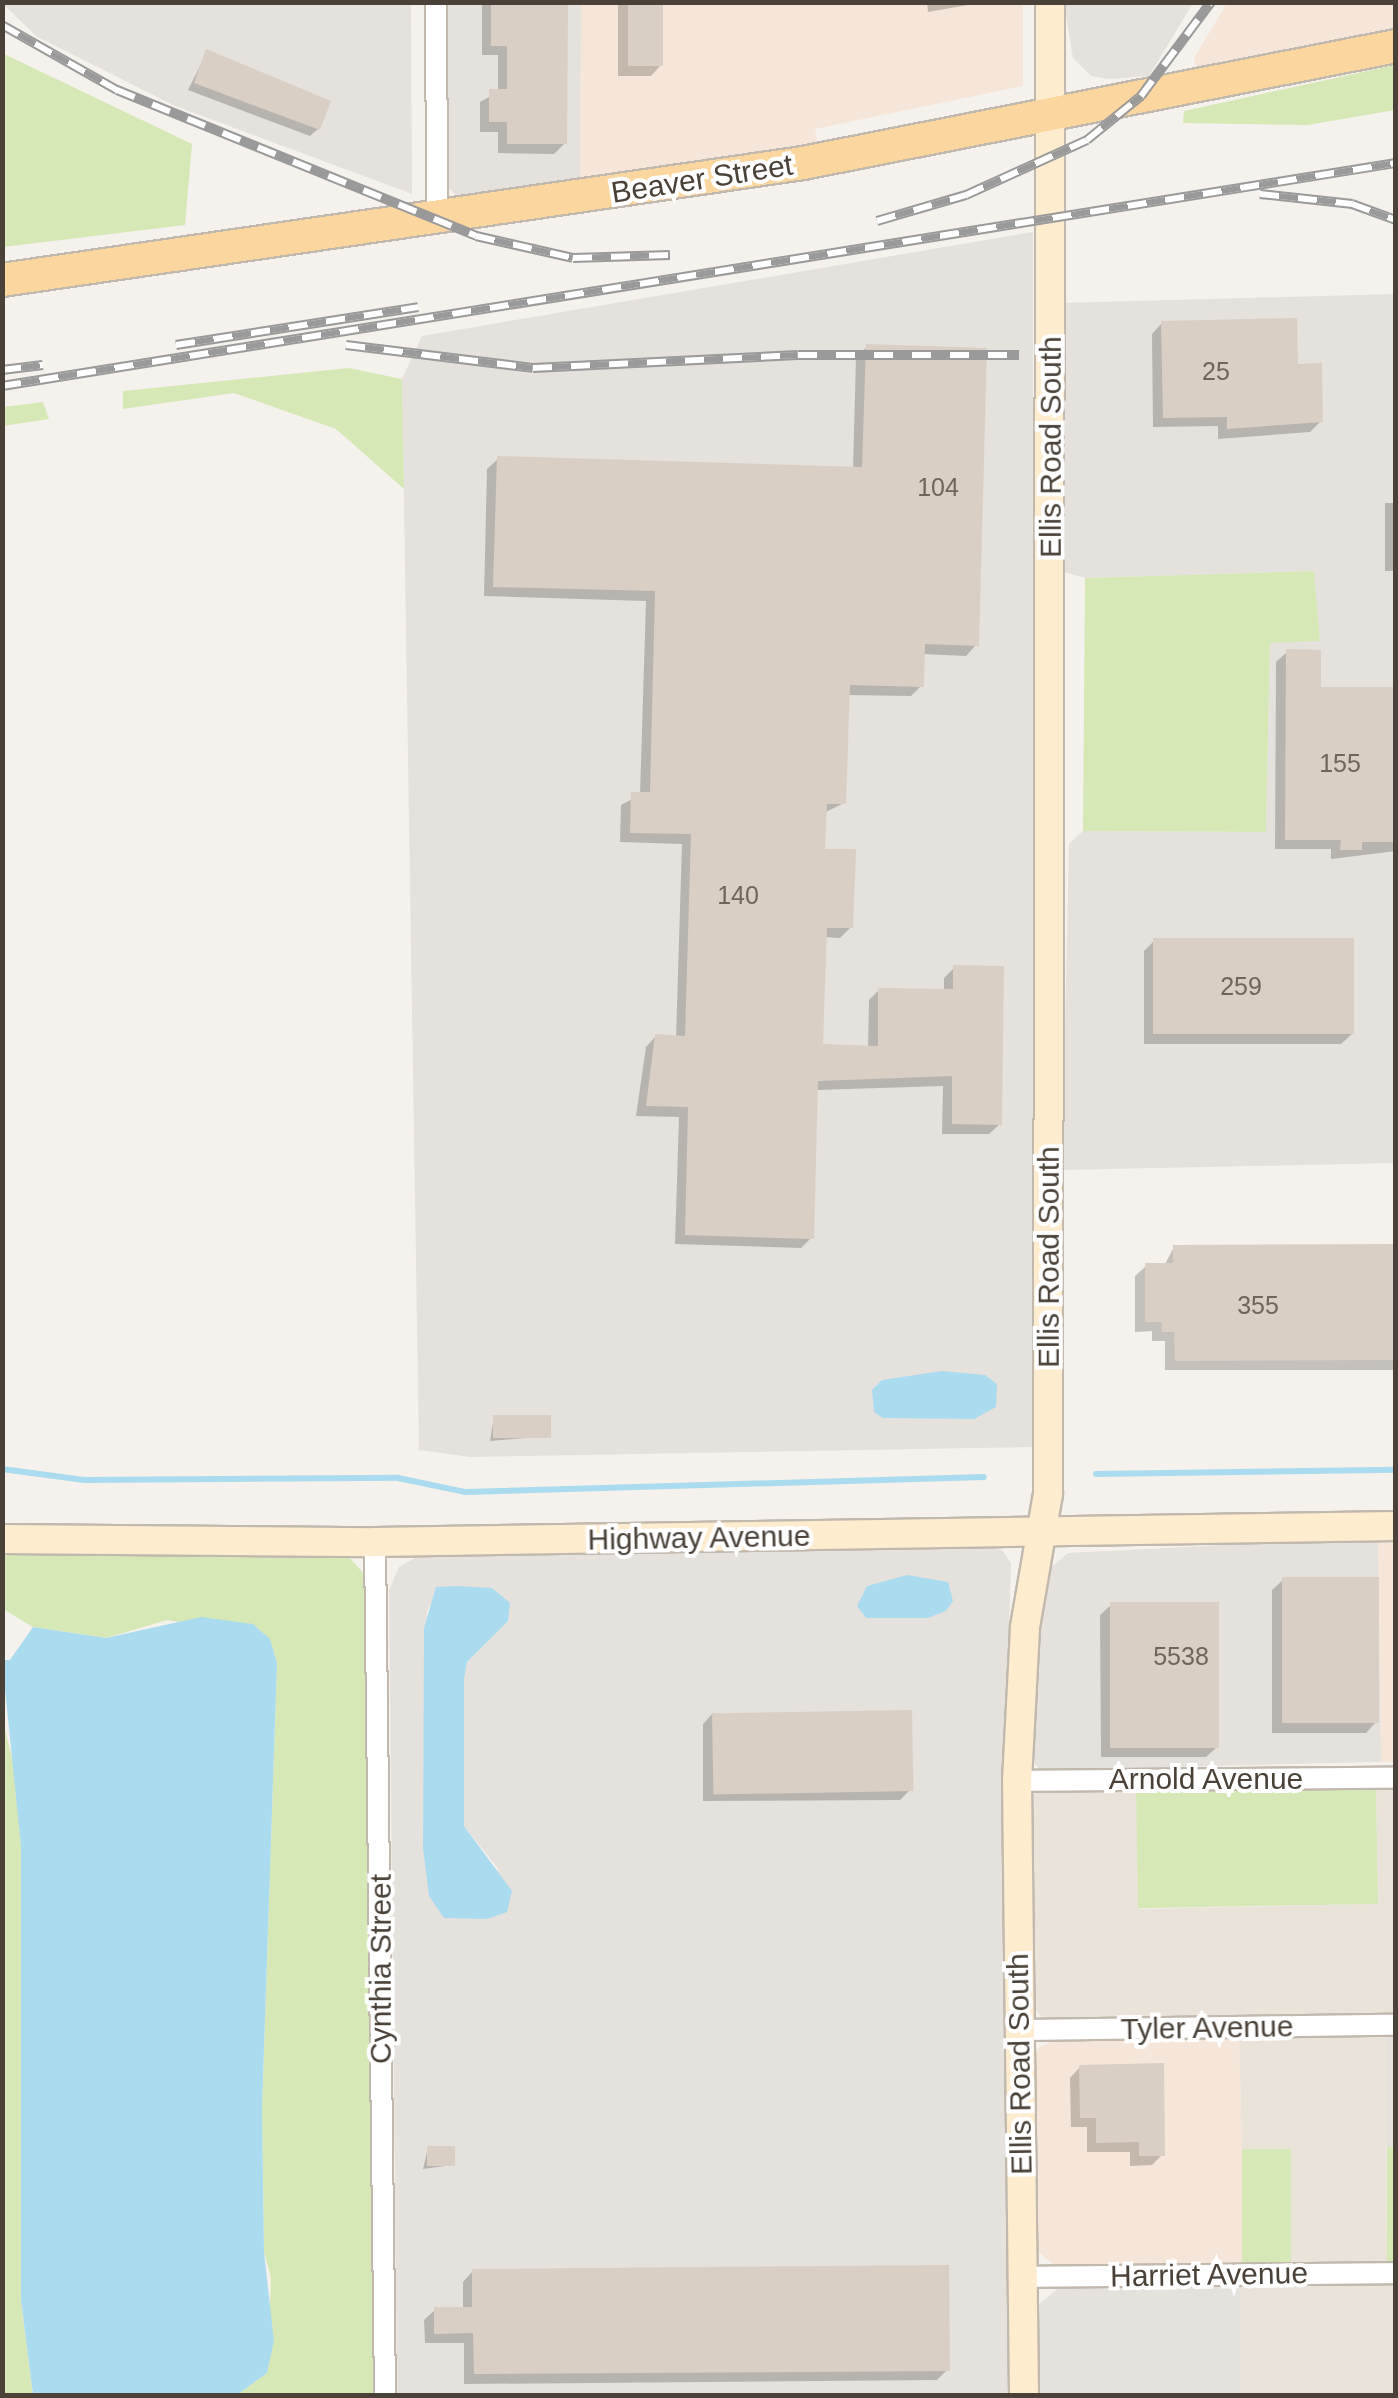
<!DOCTYPE html>
<style>
body{margin:0}
#map{position:relative;width:1398px;height:2398px;overflow:hidden;background:#f5f1ec;font-family:Arial,sans-serif}
div>[style]{position:absolute}
[style*='--x']{left:calc(var(--x)*1px);top:calc(var(--y)*1px);width:calc(var(--w)*1px);rotate:calc(var(--a)*1deg)}
.residential>*{inset:0;background:#e9e3da;transform-origin:0 0}
.commercial>*{inset:0;background:#f6e6d9}
.industrial>*{inset:0;background:#e5e1dd;transform-origin:0 0}
.green>*{inset:0;background:#d7e8b7;transform-origin:0 0}
.water>*{inset:0;background:#abdbef}
.shadow>*{inset:0;background:#0003;transform-origin:0 0}
.stream>*{height:6px;margin:-3px;padding:0 3px;transform-origin:3px;border-radius:3px;background:#abdbef}
.building>*{inset:0;background:#dacfc4;transform-origin:0 0}
.roads{filter:drop-shadow(2px 0 #c1b8ae) drop-shadow(-2px 0 #c1b8ae) drop-shadow(0 2px #c1b8ae) drop-shadow(0 -2px #c1b8ae)}
.street>*{height:20px;margin:-10px;padding:0 10px;transform-origin:10px;border-radius:10px;background:#fff}
.secondary>*{height:28px;margin:-14px;padding:0 14px;transform-origin:14px;border-radius:14px;background:#fdecce}
.primary>*{height:32px;margin:-16px;padding:0 16px;transform-origin:16px;border-radius:16px;background:#fbd79f}
.rail>*{height:10px;margin-top:-5px;transform-origin:0;background:repeating-linear-gradient(90deg,#fff 0 19px,#9a9a9a 0 38px);box-sizing:border-box;border-block:2px solid #9a9a9a}
span{translate:-50% -50%;white-space:nowrap;text-align:center;line-height:1.15;-webkit-text-stroke:8px #fff;paint-order:stroke}
.number-label{font-size:25px;color:#6e655c}
.number-label span{-webkit-text-stroke-width:0}
.street-label{font-size:30px;color:#4a4239}
.frame{position:absolute;inset:0;border:5px solid #4a4239;pointer-events:none}
</style>
<div id="map">
<div class="residential">
<i style="clip-path:polygon(1376px 1786px,1395px 1787px,1395px 2015px,1042px 2018px,1028px 2000px,1029px 1798px,1040px 1790px,1136px 1789px,1140px 1909px,1378px 1904px)"></i>
<i style="clip-path:polygon(1386px 2032px,1387px 2266px,1290px 2265px,1291px 2150px,1242px 2150px,1239px 2034px)"></i>
<i style="left:1395px;top:2281px;width:114px;height:155px;rotate:90deg"></i>
</div>
<div class="commercial">
<i style="clip-path:polygon(581px 3px,1023px 3px,1023px 86px,815px 129px,818px 147px,580px 186px)"></i>
<i style="clip-path:polygon(1227px 3px,1395px 3px,1395px 36px,1198px 72px,1194px 58px)"></i>
<i style="clip-path:polygon(1378px 1537px,1395px 1537px,1395px 1762px,1381px 1762px)"></i>
<i style="clip-path:polygon(1239px 2034px,1245px 2265px,1054px 2265px,1035px 2249px,1031px 2059px,1040px 2047px,1063px 2037px)"></i>
</div>
<div class="industrial">
<i style="clip-path:polygon(2px 3px,411px 3px,412px 194px,173px 105px,36px 36px)"></i>
<i style="clip-path:polygon(447px 3px,581px 3px,580px 186px,464px 203px,447px 186px)"></i>
<i style="clip-path:polygon(1064px 3px,1064px 2px,1193px 3px,1149px 76px,1108px 79px,1091px 76px,1073px 58px)"></i>
<i style="clip-path:polygon(1033px 232px,1033px 1447px,470px 1457px,419px 1450px,402px 379px,422px 336px)"></i>
<i style="clip-path:polygon(1395px 294px,1395px 1163px,1062px 1170px,1069px 844px,1083px 831px,1266px 832px,1270px 643px,1320px 640px,1313px 571px,1085px 578px,1065px 572px,1063px 303px)"></i>
<i style="clip-path:polygon(1378px 1537px,1381px 1762px,1041px 1770px,1029px 1759px,1031px 1668px,1048px 1570px,1068px 1553px)"></i>
<i style="clip-path:polygon(evenodd,983px 1543px,1002px 1550px,1011px 1563px,1005px 1782px,1013px 2395px,397px 2395px,389px 1590px,399px 1567px,426px 1552px,983px 1543px,457px 1586px,491px 1638px,467px 1662px,464px 1679px,464px 1826px,500px 1871px,423px 1848px,427px 1611px,436px 1594px,457px 1586px)"></i>
<i style="left:1386px;top:2032px;width:9px;height:115px"></i>
<i style="clip-path:polygon(1240px 2283px,1240px 2395px,1035px 2395px,1033px 2309px,1062px 2285px)"></i>
</div>
<div class="green">
<i style="clip-path:polygon(2px 53px,192px 144px,185px 225px,3px 247px)"></i>
<i style="clip-path:polygon(1395px 65px,1395px 110px,1308px 125px,1183px 123px,1184px 111px)"></i>
<i style="clip-path:polygon(349px 368px,402px 379px,404px 489px,336px 429px,234px 393px,123px 409px,123px 391px)"></i>
<i style="clip-path:polygon(43px 402px,49px 419px,3px 426px,3px 407px)"></i>
<i style="clip-path:polygon(1314px 571px,1320px 641px,1270px 643px,1266px 832px,1083px 831px,1085px 578px)"></i>
<i style="clip-path:polygon(3px 1549px,343px 1550px,364px 1574px,375px 2395px,237px 2395px,267px 2373px,271px 2278px,264px 2252px,262px 2109px,277px 1663px,270px 1639px,167px 1620px,106px 1638px,33px 1627px,3px 1609px)"></i>
<i style="clip-path:polygon(2px 1718px,15px 1769px,21px 1846px,21px 2300px,33px 2396px,2px 2395px)"></i>
<i style="left:1376px;top:1786px;width:118px;height:240px;rotate:89deg"></i>
<i style="left:1387px;top:2147px;width:8px;height:119px"></i>
<i style="left:1291px;top:2149px;width:116px;height:49px;rotate:90deg"></i>
</div>
<div class="water">
<i style="clip-path:polygon(942px 1371px,985px 1375px,997px 1384px,996px 1407px,974px 1419px,883px 1418px,874px 1412px,872px 1390px,882px 1380px)"></i>
<i style="clip-path:polygon(907px 1575px,948px 1582px,953px 1601px,946px 1611px,928px 1618px,866px 1618px,857px 1606px,867px 1586px)"></i>
<i style="clip-path:polygon(457px 1586px,492px 1588px,510px 1603px,508px 1621px,467px 1662px,464px 1679px,464px 1826px,512px 1891px,507px 1912px,487px 1919px,444px 1918px,429px 1896px,423px 1848px,424px 1628px,436px 1587px)"></i>
<i style="clip-path:polygon(201px 1617px,253px 1624px,270px 1639px,277px 1663px,262px 2109px,264px 2252px,274px 2341px,267px 2373px,237px 2395px,33px 2395px,21px 2300px,21px 1846px,3px 1670px,33px 1627px,106px 1638px)"></i>
</div>
<div class="shadow">
<i style="clip-path:polygon(482px 2px,565px 2px,565px 143px,554px 154px,498px 153px,498px 132px,480px 132px,480px 102px,498px 92px,498px 55px,482px 55px)"></i>
<i style="clip-path:polygon(618px 2px,661px 2px,661px 65px,651px 76px,618px 76px)"></i>
<i style="clip-path:polygon(927px 2px,985px 2px,928px 12px)"></i>
<i style="clip-path:polygon(207px 52px,318px 129px,310px 136px,188px 90px)"></i>
<i style="clip-path:polygon(1162px 323px,1296px 366px,1321px 421px,1310px 432px,1218px 439px,1218px 426px,1153px 427px,1152px 334px)"></i>
<i style="clip-path:polygon(867px 347px,976px 645px,966px 656px,922px 654px,921px 686px,911px 696px,847px 695px,844px 803px,824px 813px,823px 851px,851px 927px,840px 938px,824px 937px,821px 1047px,868px 1048px,869px 1000px,879px 990px,944px 991px,944px 978px,954px 968px,1000px 1124px,989px 1134px,942px 1134px,943px 1086px,816px 1090px,811px 1238px,801px 1248px,675px 1244px,679px 1117px,636px 1116px,646px 1047px,656px 1036px,676px 1038px,682px 844px,620px 842px,621px 805px,640px 795px,646px 601px,484px 596px,487px 469px,498px 459px,853px 469px,856px 357px)"></i>
<i style="left:1396px;top:503px;width:68px;height:11px;rotate:90deg"></i>
<i style="clip-path:polygon(1287px 652px,1318px 689px,1396px 690px,1396px 851px,1331px 859px,1331px 849px,1275px 849px,1276px 662px)"></i>
<i style="clip-path:polygon(1154px 941px,1352px 1034px,1341px 1044px,1144px 1044px,1144px 951px)"></i>
<i style="clip-path:polygon(1396px 1246px,1396px 1370px,1165px 1370px,1165px 1341px,1152px 1341px,1152px 1331px,1135px 1332px,1135px 1276px,1146px 1266px,1164px 1266px,1174px 1247px)"></i>
<i style="clip-path:polygon(494px 1417px,549px 1436px,490px 1441px)"></i>
<i style="clip-path:polygon(1283px 1580px,1376px 1722px,1366px 1733px,1272px 1733px,1272px 1590px)"></i>
<i style="clip-path:polygon(1111px 1605px,1217px 1747px,1206px 1757px,1101px 1757px,1100px 1615px)"></i>
<i style="clip-path:polygon(713px 1713px,910px 1790px,900px 1800px,703px 1801px,703px 1724px)"></i>
<i style="clip-path:polygon(1080px 2067px,1162px 2155px,1152px 2165px,1130px 2166px,1130px 2152px,1087px 2152px,1087px 2127px,1071px 2127px,1070px 2078px)"></i>
<i style="clip-path:polygon(428px 2148px,453px 2165px,423px 2169px)"></i>
<i style="clip-path:polygon(473px 2271px,947px 2370px,937px 2380px,464px 2384px,464px 2343px,425px 2343px,424px 2320px,435px 2310px,463px 2310px,463px 2282px)"></i>
</div>
<div class="stream">
<i style="--x:2;--y:1469;--w:83;--a:7.6"></i>
<i style="--x:84;--y:1480;--w:314;--a:-0.4"></i>
<i style="--x:398;--y:1478;--w:68;--a:11.8"></i>
<i style="--x:465;--y:1492;--w:519;--a:-1.66"></i>
<i style="--x:1096;--y:1474;--w:300;--a:-0.8"></i>
<i style="--x:2;--y:1663;--w:7;--a:0"></i>
</div>
<div class="building">
<i style="clip-path:polygon(491px 2px,568px 2px,567px 144px,507px 144px,507px 122px,489px 122px,489px 89px,507px 89px,507px 46px,491px 46px)"></i>
<i style="left:628px;top:2px;width:35px;height:64px"></i>
<i style="clip-path:polygon(206px 49px,331px 101px,320px 130px,194px 83px)"></i>
<i style="clip-path:polygon(1297px 318px,1298px 364px,1322px 363px,1323px 422px,1227px 429px,1227px 417px,1163px 418px,1161px 321px)"></i>
<i style="clip-path:polygon(866px 344px,987px 348px,979px 646px,925px 644px,924px 687px,850px 685px,846px 804px,827px 804px,825px 849px,856px 849px,853px 928px,827px 928px,823px 1044px,878px 1046px,878px 988px,953px 989px,953px 965px,1004px 966px,1002px 1125px,952px 1124px,952px 1076px,818px 1081px,814px 1239px,685px 1235px,688px 1107px,646px 1106px,655px 1034px,685px 1036px,691px 834px,630px 833px,631px 792px,650px 792px,655px 591px,493px 587px,497px 456px,862px 467px)"></i>
<i style="clip-path:polygon(1286px 649px,1321px 650px,1321px 687px,1396px 687px,1396px 842px,1362px 842px,1362px 850px,1340px 850px,1341px 840px,1285px 840px)"></i>
<i style="left:1153px;top:938px;width:201px;height:96px"></i>
<i style="clip-path:polygon(1396px 1244px,1396px 1360px,1175px 1361px,1174px 1332px,1162px 1332px,1162px 1322px,1145px 1322px,1145px 1263px,1173px 1263px,1173px 1245px)"></i>
<i style="left:493px;top:1415px;width:58px;height:23px"></i>
<i style="left:1282px;top:1577px;width:97px;height:146px"></i>
<i style="left:1110px;top:1602px;width:109px;height:146px"></i>
<i style="left:912px;top:1710px;width:81px;height:200px;rotate:89deg"></i>
<i style="clip-path:polygon(1164px 2063px,1165px 2156px,1139px 2156px,1139px 2142px,1096px 2143px,1096px 2118px,1080px 2118px,1079px 2065px)"></i>
<i style="left:427px;top:2146px;width:28px;height:20px"></i>
<i style="clip-path:polygon(949px 2265px,950px 2371px,474px 2374px,473px 2333px,434px 2334px,434px 2307px,472px 2307px,472px 2269px)"></i>
</div>
<div class="roads">
<div class="street">
<i style="--x:436;--y:2;--w:218;--a:89.7"></i>
<i style="--x:375;--y:1542;--w:854;--a:89.33"></i>
<i style="--x:1017;--y:1781;--w:379;--a:-0.5"></i>
<i style="--x:1019;--y:2030;--w:377;--a:-0.8"></i>
<i style="--x:1022;--y:2277;--w:374;--a:-0.6"></i>
</div>
<div class="secondary">
<i style="--x:2;--y:1539;--w:373;--a:0.5"></i>
<i style="--x:375;--y:1542;--w:1021;--a:-0.9"></i>
<i style="--x:1024;--y:2396;--w:615;--a:-90.65"></i>
<i style="--x:1017;--y:1781;--w:154;--a:-87"></i>
<i style="--x:1025;--y:1627;--w:135;--a:-80.2"></i>
<i style="--x:1048;--y:1494;--w:1492;--a:-89.92"></i>
</div>
<div class="primary">
<i style="--x:2;--y:280;--w:809;--a:-8.31"></i>
<i style="--x:803;--y:163;--w:604;--a:-11.16"></i>
</div>
</div>
<div class="rail">
<i style="--x:2;--y:25;--w:132;--a:29.5"></i>
<i style="--x:117;--y:90;--w:388;--a:22.1"></i>
<i style="--x:476;--y:236;--w:99;--a:12.8"></i>
<i style="--x:573;--y:258;--w:97;--a:-1.8"></i>
<i style="--x:1260;--y:194;--w:93;--a:6.2"></i>
<i style="--x:1352;--y:204;--w:47;--a:20"></i>
<i style="--x:877;--y:221;--w:93;--a:-16.3"></i>
<i style="--x:966;--y:195;--w:133;--a:-24.4"></i>
<i style="--x:1087;--y:140;--w:70;--a:-39.2"></i>
<i style="--x:1141;--y:96;--w:117;--a:-53.3"></i>
<i style="--x:176;--y:345;--w:245;--a:-8.9"></i>
<i style="--x:346;--y:345;--w:188;--a:7"></i>
<i style="--x:533;--y:368;--w:265;--a:-2.8"></i>
<i style="--x:798;--y:355;--w:221;--a:0"></i>
<i style="--x:2;--y:370;--w:41;--a:-7"></i>
<i style="--x:2;--y:386;--w:1412;--a:-9.09"></i>
</div>
<div class="number-label">
<span style="left:1216px;top:371px">25</span>
<span style="left:938px;top:487px">104</span>
<span style="left:1340px;top:763px">155</span>
<span style="left:738px;top:895px">140</span>
<span style="left:1241px;top:986px">259</span>
<span style="left:1258px;top:1305px">355</span>
<span style="left:1181px;top:1656px">5538</span>
</div>
<div class="street-label">
<span style="left:702px;top:179px;rotate:-9deg">Beaver Street</span>
<span style="left:1051px;top:447px;rotate:-90deg">Ellis Road South</span>
<span style="left:1049px;top:1257px;rotate:-90deg">Ellis Road South</span>
<span style="left:699px;top:1538px;rotate:-1deg">Highway Avenue</span>
<span style="left:1206px;top:1779px">Arnold Avenue</span>
<span style="left:381px;top:1969px;rotate:-90deg">Cynthia Street</span>
<span style="left:1207px;top:2028px;rotate:-1deg">Tyler Avenue</span>
<span style="left:1020px;top:2064px;rotate:-91deg">Ellis Road South</span>
<span style="left:1209px;top:2275px;rotate:-1deg">Harriet Avenue</span>
</div>
<div class="frame"></div>
</div>
